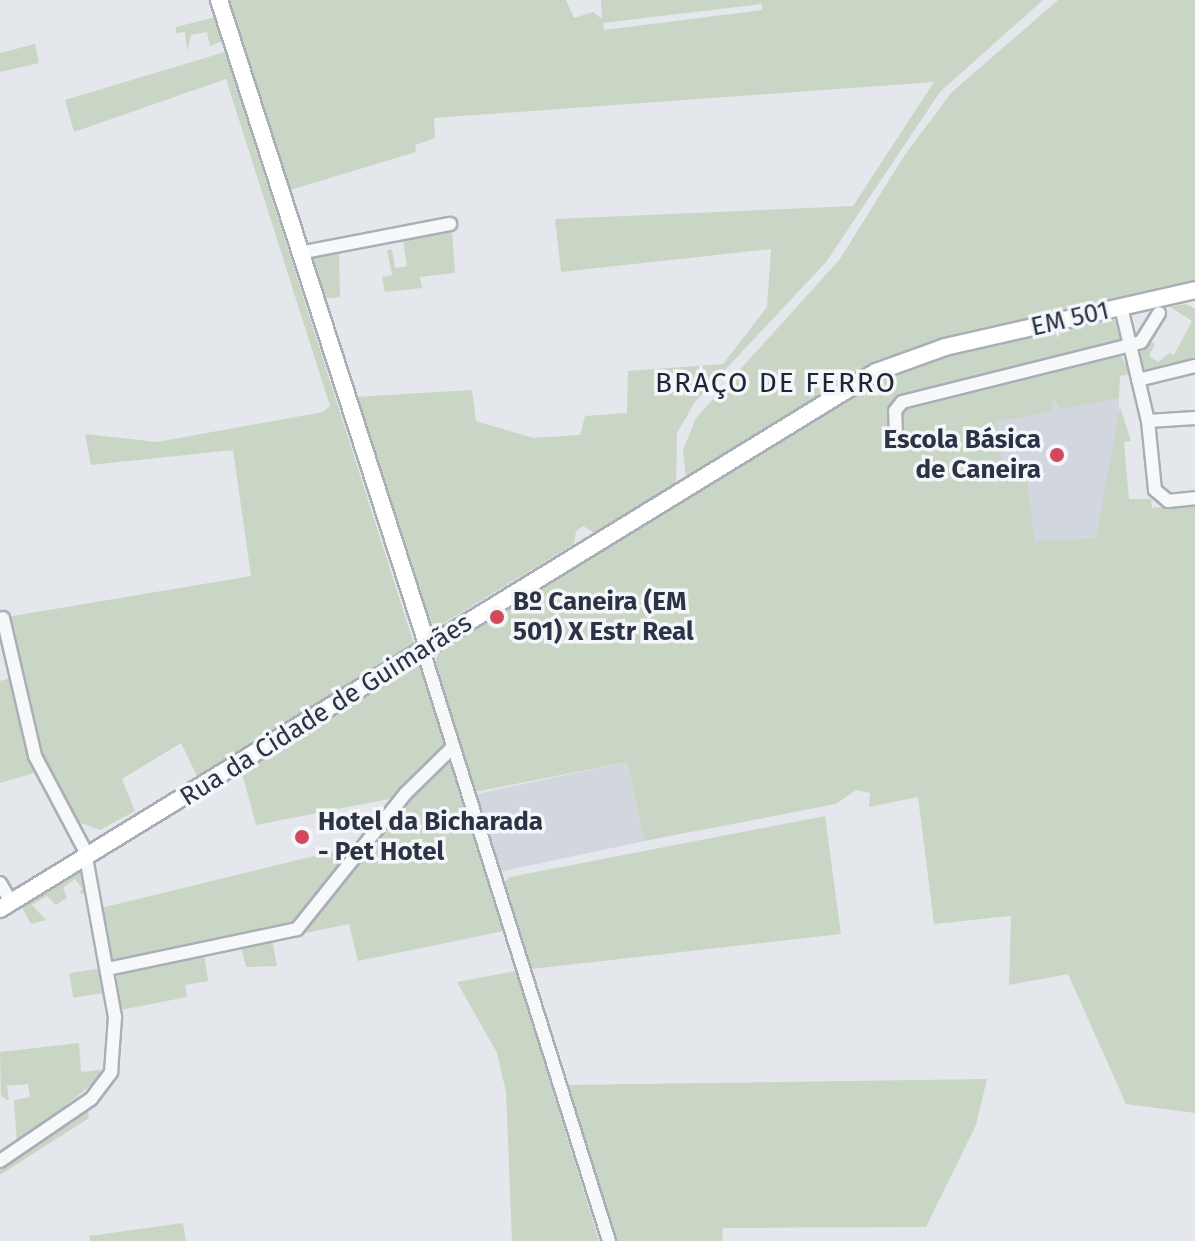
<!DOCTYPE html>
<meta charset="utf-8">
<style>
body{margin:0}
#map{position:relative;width:1195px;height:1241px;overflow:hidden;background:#e4e7ec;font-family:"Fira Sans",sans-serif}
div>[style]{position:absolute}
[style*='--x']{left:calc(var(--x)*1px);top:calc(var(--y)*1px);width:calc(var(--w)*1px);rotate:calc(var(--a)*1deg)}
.built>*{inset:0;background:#d2d6de;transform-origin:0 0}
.green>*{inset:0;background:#c9d6c5;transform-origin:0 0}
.roads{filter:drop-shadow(2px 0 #a9aeb7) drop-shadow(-2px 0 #a9aeb7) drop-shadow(0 2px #a9aeb7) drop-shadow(0 -2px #a9aeb7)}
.minor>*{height:12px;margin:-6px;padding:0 6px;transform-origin:6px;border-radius:6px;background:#f7f8fa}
.secondary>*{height:16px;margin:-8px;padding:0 8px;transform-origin:8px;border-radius:8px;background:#fff}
.dots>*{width:22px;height:22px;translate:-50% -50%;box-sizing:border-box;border:4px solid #f4f6f9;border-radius:50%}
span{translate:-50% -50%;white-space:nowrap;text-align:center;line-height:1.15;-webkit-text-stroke:7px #f4f6f9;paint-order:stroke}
.street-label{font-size:26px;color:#2b3445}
.poi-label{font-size:26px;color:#2b3445;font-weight:700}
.right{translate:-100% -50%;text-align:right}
.left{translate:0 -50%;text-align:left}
.neighbourhood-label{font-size:28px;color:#1d2536;letter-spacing:2px}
</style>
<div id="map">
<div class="built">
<i style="clip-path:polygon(1118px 383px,1120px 431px,1096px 538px,1035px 542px,1026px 470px,992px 475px,983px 413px)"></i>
<i style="left:627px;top:762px;width:81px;height:155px;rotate:78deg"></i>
</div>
<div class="green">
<i style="clip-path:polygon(evenodd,225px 0,566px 0,574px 18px,593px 12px,602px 19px,601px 0,1043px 0,940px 92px,826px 262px,695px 402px,677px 433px,676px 486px,598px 535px,583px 526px,576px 531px,574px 544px,439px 626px,427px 623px,354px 397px,472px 390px,476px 421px,533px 438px,580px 435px,585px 416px,627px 413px,628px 371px,723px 364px,767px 307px,771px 249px,561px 272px,555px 219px,853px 206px,934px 82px,434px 118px,435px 138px,415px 145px,416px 152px,287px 191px,225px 0,762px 4px,762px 10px,604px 30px,603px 23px,762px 4px)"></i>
<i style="clip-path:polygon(1058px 0,1195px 0,1195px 285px,1119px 298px,919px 355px,686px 478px,683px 450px,696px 418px,840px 259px,904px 156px,952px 92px)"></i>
<i style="clip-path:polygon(216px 17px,223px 41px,210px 46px,207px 32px,191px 35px,187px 51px,185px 32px,176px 33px,176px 27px)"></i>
<i style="clip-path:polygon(35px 44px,39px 63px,0 72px,0 53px)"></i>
<i style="clip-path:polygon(225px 52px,414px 644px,198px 778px,181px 743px,122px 779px,135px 811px,100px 830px,73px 820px,46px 768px,7px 617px,251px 576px,233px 450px,91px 465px,85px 434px,157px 442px,323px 412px,330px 406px,226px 79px,74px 132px,65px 100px)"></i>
<i style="clip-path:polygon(452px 230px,455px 273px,420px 277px,422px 288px,385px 292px,382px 277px,392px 275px,387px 250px,392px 249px,395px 268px,407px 266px,403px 240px,390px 242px,394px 238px)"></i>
<i style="clip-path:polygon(339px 252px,340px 297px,321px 299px,307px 258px)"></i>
<i style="clip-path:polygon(1186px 304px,1195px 309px,1195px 360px,1144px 371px,1139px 355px,1149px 340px,1155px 344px,1149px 356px,1158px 362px,1169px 353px,1174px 355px,1192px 321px,1170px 307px)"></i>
<i style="clip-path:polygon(1106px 317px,1118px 322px,1121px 339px,1114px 345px,896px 399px,889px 405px,891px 441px,902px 441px,901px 408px,1121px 355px,1130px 374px,1120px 376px,1119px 398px,1061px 409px,1053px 397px,1050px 411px,996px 422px,1003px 465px,1022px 463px,1026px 470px,1035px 541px,1096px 538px,1120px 407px,1131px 441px,1124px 442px,1129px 499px,1151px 499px,1152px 508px,1195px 504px,1195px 1113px,1126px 1104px,1068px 974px,1009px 985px,1011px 916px,934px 924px,918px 797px,869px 807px,870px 793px,856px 790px,836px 804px,644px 841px,627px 762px,475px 792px,434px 670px,440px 645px,869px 383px,943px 353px)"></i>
<i style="clip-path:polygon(419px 660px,445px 742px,394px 798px,256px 825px,241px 769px)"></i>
<i style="clip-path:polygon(11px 678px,34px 773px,0 783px,0 681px)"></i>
<i style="clip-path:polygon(447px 758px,451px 760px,504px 931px,358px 961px,349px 924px,305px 933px,376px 833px)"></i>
<i style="clip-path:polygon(825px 816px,841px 934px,531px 969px,504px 882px,510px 877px)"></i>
<i style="clip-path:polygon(355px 846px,300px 920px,163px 954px,116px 964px,111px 960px,101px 908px)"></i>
<i style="clip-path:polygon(82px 869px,86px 893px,79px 894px,82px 889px,75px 879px,63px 888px,67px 898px,56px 905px,47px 896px,32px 905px,46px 920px,31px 924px,21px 906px)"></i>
<i style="clip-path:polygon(272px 940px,277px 966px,246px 967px,241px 946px)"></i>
<i style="clip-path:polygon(204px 954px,208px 981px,185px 985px,187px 997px,121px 1010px,116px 979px,120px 971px)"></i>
<i style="left:102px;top:968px;width:25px;height:33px;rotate:81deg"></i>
<i style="clip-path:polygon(516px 971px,599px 1241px,512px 1241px,506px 1092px,497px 1053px,457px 982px)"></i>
<i style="clip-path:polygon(79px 1043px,81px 1072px,100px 1070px,101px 1077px,17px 1145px,14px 1100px,30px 1097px,28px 1084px,7px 1086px,9px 1101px,1px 1096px,0 1052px)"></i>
<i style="clip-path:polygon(987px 1079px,976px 1125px,926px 1227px,723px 1228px,722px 1241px,616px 1241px,565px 1085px)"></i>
<i style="clip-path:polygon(87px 1106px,89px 1118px,0 1175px,0 1167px)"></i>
<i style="clip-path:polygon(183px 1223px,186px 1241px,90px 1241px,89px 1236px)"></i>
</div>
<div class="roads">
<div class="minor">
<i style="--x:299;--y:253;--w:154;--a:-10.9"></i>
<i style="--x:1121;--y:307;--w:117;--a:76.7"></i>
<i style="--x:1148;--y:421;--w:69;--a:84.2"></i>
<i style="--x:1155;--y:490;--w:17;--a:40"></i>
<i style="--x:1168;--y:501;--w:27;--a:-6"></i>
<i style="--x:1138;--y:380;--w:59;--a:-13.8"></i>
<i style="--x:1148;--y:421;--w:47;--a:-3.7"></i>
<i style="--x:896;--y:436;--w:25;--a:-92"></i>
<i style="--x:895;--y:411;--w:11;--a:-52"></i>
<i style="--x:902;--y:402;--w:235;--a:-14"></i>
<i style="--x:1130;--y:345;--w:11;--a:-15"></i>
<i style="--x:1141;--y:342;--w:34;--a:-58"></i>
<i style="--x:3;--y:618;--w:142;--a:76.9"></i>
<i style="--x:35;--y:756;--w:113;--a:62.1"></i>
<i style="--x:423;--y:650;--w:620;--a:72.53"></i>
<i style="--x:0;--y:883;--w:22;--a:60"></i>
<i style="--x:108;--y:969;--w:193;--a:-11.9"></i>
<i style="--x:297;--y:929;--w:174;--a:-51.3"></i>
<i style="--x:406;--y:793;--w:66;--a:-44.4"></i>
<i style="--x:0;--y:1161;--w:110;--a:-34.3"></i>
<i style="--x:91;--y:1099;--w:34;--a:-53"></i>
<i style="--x:111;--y:1072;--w:55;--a:-85.8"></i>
<i style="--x:115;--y:1017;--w:162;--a:-100.3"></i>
</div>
<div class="secondary">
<i style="--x:219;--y:0;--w:680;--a:72.1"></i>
<i style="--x:0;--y:909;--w:1027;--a:-31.51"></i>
<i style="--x:876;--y:372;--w:73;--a:-19.9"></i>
<i style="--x:945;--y:347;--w:256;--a:-12.8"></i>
</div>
</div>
<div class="dots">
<i style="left:1057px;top:455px;background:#d1495b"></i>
<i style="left:497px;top:617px;background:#d1495b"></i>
<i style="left:302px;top:837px;background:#d1495b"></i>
</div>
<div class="street-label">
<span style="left:1070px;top:319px;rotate:-13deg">EM 501</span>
<span style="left:326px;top:710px;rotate:-32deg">Rua da Cidade de Guimarães</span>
</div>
<div class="poi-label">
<span class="right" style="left:1041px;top:455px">Escola Básica<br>de Caneira</span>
<span class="left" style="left:513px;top:617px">Bº Caneira (EM<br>501) X Estr Real</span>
<span class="left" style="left:318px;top:837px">Hotel da Bicharada<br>- Pet Hotel</span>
</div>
<div class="neighbourhood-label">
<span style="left:776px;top:383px">BRAÇO DE FERRO</span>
</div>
</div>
